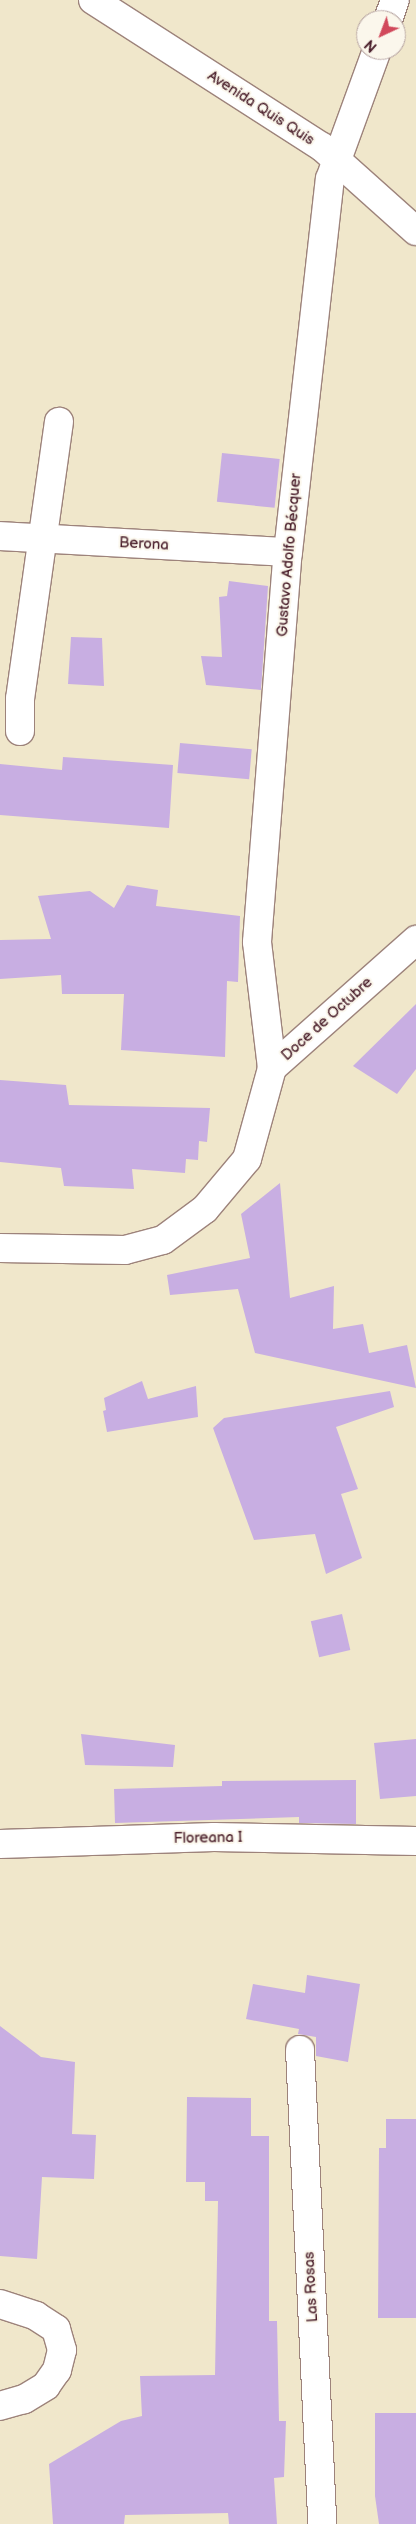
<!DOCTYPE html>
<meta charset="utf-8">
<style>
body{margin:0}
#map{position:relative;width:416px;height:2524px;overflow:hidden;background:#f0e7cb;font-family:"Balsamiq Sans",sans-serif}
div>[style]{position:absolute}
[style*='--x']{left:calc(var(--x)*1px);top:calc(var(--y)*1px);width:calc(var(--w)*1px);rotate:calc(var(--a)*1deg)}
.building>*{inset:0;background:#c8aee2;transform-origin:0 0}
.roads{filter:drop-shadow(1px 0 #9d837b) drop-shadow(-1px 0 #9d837b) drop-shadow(0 1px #9d837b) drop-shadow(0 -1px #9d837b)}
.minor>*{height:28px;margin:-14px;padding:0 14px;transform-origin:14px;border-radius:14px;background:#fff}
.major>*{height:28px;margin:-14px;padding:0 14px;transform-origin:14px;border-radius:14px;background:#fff}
span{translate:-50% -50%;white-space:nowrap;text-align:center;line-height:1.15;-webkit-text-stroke:4px #fbf7ec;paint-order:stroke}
.street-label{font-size:15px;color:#4a1f2b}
.north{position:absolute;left:356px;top:10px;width:50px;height:50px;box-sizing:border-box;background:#fbf7ec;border:1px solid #b4a19f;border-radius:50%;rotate:223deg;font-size:14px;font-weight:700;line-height:20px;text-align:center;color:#4a1f2b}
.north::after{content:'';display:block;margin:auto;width:18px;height:22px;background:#d1495b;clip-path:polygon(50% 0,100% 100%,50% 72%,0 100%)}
</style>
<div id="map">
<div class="building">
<i style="left:222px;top:453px;width:58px;height:49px;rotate:6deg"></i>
<i style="clip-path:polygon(229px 581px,268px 586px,261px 690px,206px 685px,201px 656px,222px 657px,219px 597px,227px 596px)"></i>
<i style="clip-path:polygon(71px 637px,102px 638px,104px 686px,68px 684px)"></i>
<i style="left:180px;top:743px;width:72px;height:30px;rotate:5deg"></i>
<i style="clip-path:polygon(63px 757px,173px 765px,169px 828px,0 815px,0 764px,62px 770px)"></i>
<i style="clip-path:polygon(127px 885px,158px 890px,156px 906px,240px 916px,238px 982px,227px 981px,225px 1057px,121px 1050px,124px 994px,62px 994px,61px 975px,0 979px,0 940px,51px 939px,38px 896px,90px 891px,114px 908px)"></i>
<i style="clip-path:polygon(416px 1004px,416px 1069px,397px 1094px,353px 1066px)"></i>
<i style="clip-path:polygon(0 1080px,66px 1085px,69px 1105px,210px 1108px,207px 1142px,199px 1141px,198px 1160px,186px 1159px,185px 1173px,132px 1169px,134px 1189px,64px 1186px,61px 1168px,0 1162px)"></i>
<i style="clip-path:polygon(280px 1183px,290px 1298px,334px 1286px,333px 1329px,363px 1324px,369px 1353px,407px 1345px,416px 1388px,255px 1353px,238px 1289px,170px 1295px,167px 1275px,250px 1258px,241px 1214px)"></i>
<i style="clip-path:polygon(142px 1381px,148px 1399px,196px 1386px,198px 1417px,107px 1432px,103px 1411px,106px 1410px,104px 1398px)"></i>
<i style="clip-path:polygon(390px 1391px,394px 1407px,336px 1427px,358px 1489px,341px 1494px,362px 1558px,326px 1574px,315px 1534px,254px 1540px,213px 1428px,224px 1418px)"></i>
<i style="left:342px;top:1614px;width:37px;height:32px;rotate:77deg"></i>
<i style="clip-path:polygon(81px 1734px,175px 1745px,173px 1767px,85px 1765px)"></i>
<i style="clip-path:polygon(416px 1739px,416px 1796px,380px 1799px,374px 1743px)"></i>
<i style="clip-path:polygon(356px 1780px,356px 1824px,299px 1823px,299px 1817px,115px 1823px,114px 1789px,222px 1786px,222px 1781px)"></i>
<i style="clip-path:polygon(307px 1975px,360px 1984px,348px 2062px,316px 2056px,316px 2037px,298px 2034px,299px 2029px,246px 2019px,253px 1984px,305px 1993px)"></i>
<i style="clip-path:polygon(0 2026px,41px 2057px,75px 2062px,72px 2134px,96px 2135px,94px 2179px,42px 2177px,37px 2259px,0 2256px)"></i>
<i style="clip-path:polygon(187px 2097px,251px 2098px,251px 2136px,269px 2136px,269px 2321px,277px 2321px,279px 2421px,286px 2421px,284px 2477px,274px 2478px,277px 2524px,229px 2524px,228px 2513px,125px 2515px,124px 2524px,53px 2524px,49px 2464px,121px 2421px,142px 2416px,140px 2376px,215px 2375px,218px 2201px,205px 2201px,205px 2182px,186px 2182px)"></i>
<i style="clip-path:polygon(386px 2119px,416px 2119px,416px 2318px,378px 2318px,379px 2148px,386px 2148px)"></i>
<i style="clip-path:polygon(375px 2413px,416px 2413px,416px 2524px,379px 2524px,375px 2496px)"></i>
</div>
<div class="roads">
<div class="minor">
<i style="--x:388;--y:20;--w:21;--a:-71"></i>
<i style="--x:0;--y:536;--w:288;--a:3.2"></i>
<i style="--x:20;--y:731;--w:32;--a:-90"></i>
<i style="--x:20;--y:699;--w:280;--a:-82"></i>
<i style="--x:272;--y:1068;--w:127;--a:-96.8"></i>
<i style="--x:257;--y:942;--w:391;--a:-85.5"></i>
<i style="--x:288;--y:552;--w:375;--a:-83.6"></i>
<i style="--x:330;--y:179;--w:137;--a:-70"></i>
<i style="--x:0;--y:1248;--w:125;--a:0.9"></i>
<i style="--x:125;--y:1250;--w:39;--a:-15"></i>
<i style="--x:163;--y:1240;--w:52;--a:-36.4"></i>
<i style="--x:205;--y:1209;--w:65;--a:-50"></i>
<i style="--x:247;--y:1159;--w:94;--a:-74.6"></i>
<i style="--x:272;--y:1068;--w:193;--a:-41.6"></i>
<i style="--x:0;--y:1844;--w:214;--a:-1.9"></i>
<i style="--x:214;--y:1837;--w:202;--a:1.1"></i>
<i style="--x:300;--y:2050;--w:475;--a:87.3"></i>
<i style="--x:0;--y:2304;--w:38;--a:18"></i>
<i style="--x:36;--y:2316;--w:24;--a:33"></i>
<i style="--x:56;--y:2329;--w:22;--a:74"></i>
<i style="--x:62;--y:2350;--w:21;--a:104"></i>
<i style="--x:57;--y:2370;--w:19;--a:125"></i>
<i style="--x:46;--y:2386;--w:26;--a:149"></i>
<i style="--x:24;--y:2399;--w:25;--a:164"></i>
</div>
<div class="major">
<i style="--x:93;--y:0;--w:272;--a:32.7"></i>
<i style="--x:322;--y:147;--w:126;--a:41.8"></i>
</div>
</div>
<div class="street-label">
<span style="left:261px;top:108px;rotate:33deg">Avenida Quis Quis</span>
<span style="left:144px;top:544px;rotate:3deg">Berona</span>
<span style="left:289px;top:555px;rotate:-85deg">Gustavo Adolfo Bécquer</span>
<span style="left:327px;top:1019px;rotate:-42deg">Doce de Octubre</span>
<span style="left:208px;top:1838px;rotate:-1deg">Floreana I</span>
<span style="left:311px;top:2287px;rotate:-93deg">Las Rosas</span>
</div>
<div class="north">N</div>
</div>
